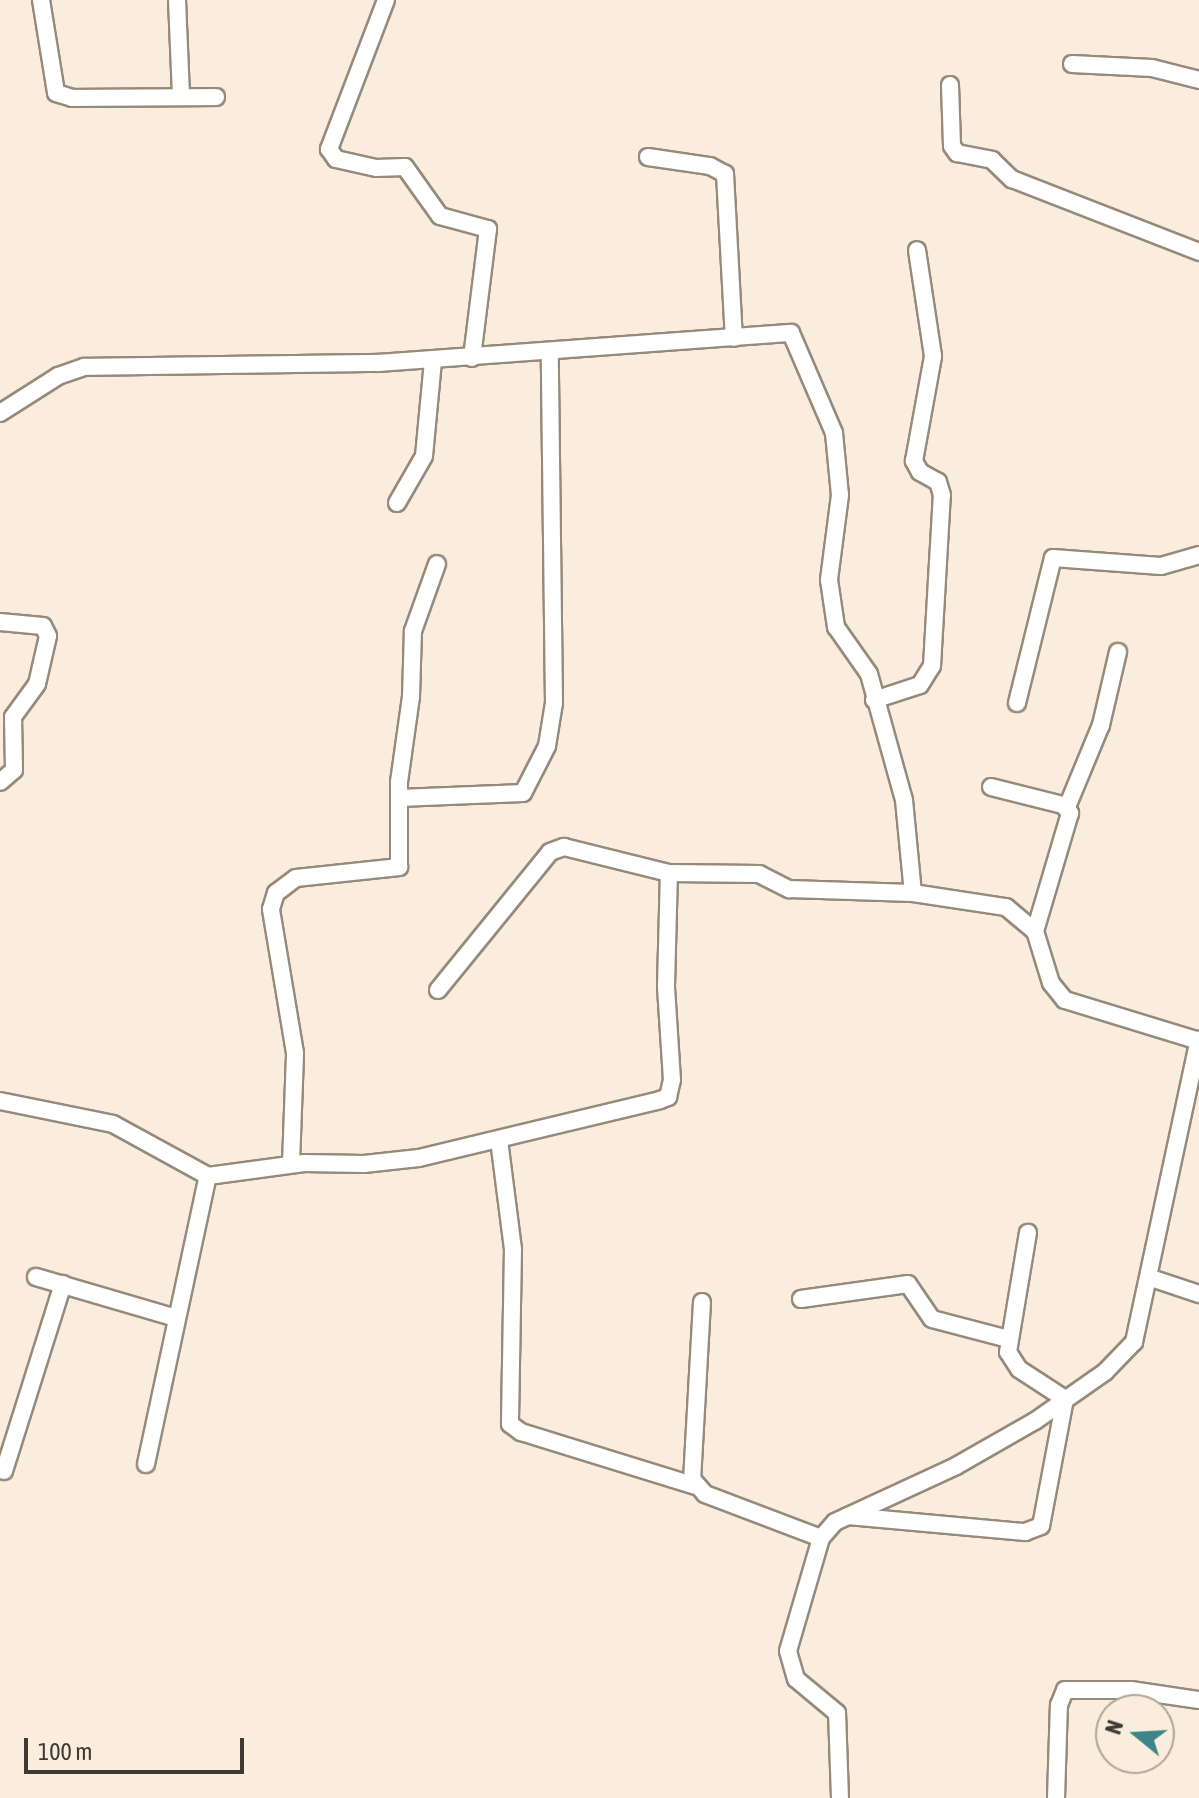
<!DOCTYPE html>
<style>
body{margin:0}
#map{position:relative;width:1199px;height:1798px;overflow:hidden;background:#fbeddd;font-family:"Asap Condensed",sans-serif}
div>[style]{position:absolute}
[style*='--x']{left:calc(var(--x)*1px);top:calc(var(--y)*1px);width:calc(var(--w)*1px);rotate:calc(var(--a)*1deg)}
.roads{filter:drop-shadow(2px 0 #968a7b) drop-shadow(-2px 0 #968a7b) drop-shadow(0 2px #968a7b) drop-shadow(0 -2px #968a7b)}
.minor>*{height:16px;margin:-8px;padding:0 8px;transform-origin:8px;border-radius:8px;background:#fff}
span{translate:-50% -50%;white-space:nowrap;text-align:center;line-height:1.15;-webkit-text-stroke:8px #fbeddd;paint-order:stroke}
.north{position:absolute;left:1095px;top:1694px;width:80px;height:80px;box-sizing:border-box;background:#fbeddd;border:2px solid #afa599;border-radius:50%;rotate:288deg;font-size:22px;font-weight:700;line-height:32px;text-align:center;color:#3e3932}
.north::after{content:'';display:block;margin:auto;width:28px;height:36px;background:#3d8589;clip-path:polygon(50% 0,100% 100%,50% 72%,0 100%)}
.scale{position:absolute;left:24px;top:1738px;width:220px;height:36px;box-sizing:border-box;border:4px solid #3e3932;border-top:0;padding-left:10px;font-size:24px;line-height:28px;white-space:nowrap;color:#3e3932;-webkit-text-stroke:6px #fbeddd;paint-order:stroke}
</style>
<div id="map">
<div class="roads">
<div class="minor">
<i style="--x:41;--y:0;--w:94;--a:80.8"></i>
<i style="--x:56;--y:93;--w:17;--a:17"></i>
<i style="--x:72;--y:98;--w:144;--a:-0.4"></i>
<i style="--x:177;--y:0;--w:97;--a:87.6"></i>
<i style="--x:386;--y:0;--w:160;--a:110.9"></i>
<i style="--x:329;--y:149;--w:12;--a:55"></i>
<i style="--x:336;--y:159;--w:41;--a:12.7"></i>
<i style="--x:376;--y:168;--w:29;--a:-2"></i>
<i style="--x:405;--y:167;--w:60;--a:54.5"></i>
<i style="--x:440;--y:216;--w:50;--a:15.2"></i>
<i style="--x:488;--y:229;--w:130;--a:97.1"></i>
<i style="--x:1072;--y:64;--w:80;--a:2.9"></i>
<i style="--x:1152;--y:68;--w:49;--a:14.3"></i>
<i style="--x:950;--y:85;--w:61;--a:88.1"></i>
<i style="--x:952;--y:146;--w:9;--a:54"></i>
<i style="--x:957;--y:153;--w:36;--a:11"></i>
<i style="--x:992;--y:160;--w:28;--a:44"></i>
<i style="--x:1012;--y:179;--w:201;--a:21.3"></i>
<i style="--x:648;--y:157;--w:63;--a:8.3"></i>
<i style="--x:710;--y:166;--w:17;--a:28"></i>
<i style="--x:725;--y:174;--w:164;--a:86.9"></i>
<i style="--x:0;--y:413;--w:69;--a:-32.5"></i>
<i style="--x:58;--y:376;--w:28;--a:-19"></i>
<i style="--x:84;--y:367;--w:295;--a:-0.8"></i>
<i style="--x:379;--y:363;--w:413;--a:-4.2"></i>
<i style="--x:791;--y:333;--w:109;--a:66.7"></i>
<i style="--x:834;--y:433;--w:62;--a:84.5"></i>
<i style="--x:840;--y:495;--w:86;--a:97.4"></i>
<i style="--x:829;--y:580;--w:48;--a:81.5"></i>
<i style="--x:836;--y:627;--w:57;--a:54.9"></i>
<i style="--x:869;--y:674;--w:131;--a:74.5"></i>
<i style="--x:904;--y:800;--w:93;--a:84.5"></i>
<i style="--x:397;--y:503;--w:54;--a:-60.1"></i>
<i style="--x:424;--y:456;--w:96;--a:-84.6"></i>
<i style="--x:0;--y:622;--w:43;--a:5.3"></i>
<i style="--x:43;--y:626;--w:11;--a:63"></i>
<i style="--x:48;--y:636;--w:49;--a:102.9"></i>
<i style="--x:37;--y:684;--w:41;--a:126"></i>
<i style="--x:13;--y:717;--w:53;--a:88.9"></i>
<i style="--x:14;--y:770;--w:18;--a:139"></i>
<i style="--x:874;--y:700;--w:48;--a:-18.1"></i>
<i style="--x:920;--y:685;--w:22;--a:-58"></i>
<i style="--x:932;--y:666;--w:171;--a:-86.7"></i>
<i style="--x:942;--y:495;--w:14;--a:-107"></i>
<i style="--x:938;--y:482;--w:21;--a:-151"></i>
<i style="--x:920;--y:472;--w:13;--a:-119"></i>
<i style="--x:914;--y:461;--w:107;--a:-79.7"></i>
<i style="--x:933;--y:356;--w:107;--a:-98.6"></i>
<i style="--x:1017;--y:703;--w:149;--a:-76.1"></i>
<i style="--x:1053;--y:558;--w:108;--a:4.2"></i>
<i style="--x:1161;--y:566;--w:40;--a:-16"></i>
<i style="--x:991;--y:787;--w:74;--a:14"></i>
<i style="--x:1063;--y:805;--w:11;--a:49"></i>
<i style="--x:1070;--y:813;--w:123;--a:106.5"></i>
<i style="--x:399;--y:798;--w:124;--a:-2.3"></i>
<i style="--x:523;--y:793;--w:53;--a:-62.9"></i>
<i style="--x:547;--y:746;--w:44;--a:-80.8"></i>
<i style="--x:554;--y:703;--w:349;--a:-90.7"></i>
<i style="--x:1067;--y:807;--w:89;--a:-67.5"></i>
<i style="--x:1101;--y:725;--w:75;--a:-76.9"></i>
<i style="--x:438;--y:990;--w:178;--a:-50.9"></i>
<i style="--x:550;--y:852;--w:15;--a:-20"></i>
<i style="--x:564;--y:847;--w:108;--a:13.9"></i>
<i style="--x:669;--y:873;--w:90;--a:0.6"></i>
<i style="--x:759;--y:874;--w:34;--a:27"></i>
<i style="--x:789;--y:889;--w:124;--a:1.8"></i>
<i style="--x:913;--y:893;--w:94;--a:8.6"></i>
<i style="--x:1006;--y:907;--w:38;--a:40"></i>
<i style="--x:1035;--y:931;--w:54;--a:72.9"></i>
<i style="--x:1051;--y:983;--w:22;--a:51"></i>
<i style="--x:1065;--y:1000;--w:140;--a:17"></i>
<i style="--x:0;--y:1101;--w:115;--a:11.5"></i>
<i style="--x:113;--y:1124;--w:108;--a:28.7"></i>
<i style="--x:208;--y:1176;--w:97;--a:-7.7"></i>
<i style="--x:304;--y:1163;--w:60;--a:1"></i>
<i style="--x:364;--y:1164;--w:55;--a:-6.2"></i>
<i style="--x:419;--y:1158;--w:248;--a:-13.5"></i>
<i style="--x:660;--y:1100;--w:9;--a:-21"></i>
<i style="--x:668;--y:1097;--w:17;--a:-77"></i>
<i style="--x:672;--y:1080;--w:94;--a:-93.7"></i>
<i style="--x:666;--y:986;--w:113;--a:-88.5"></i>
<i style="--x:499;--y:1140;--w:110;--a:82.7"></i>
<i style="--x:513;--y:1249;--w:175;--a:91"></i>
<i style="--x:510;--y:1424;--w:14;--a:36"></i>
<i style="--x:521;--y:1432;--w:182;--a:17.2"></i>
<i style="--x:291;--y:1164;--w:111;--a:-87.9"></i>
<i style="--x:295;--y:1053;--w:146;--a:-99.5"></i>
<i style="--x:271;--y:909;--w:17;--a:-73"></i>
<i style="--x:276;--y:893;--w:25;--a:-37"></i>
<i style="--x:296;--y:878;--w:104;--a:-6.1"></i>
<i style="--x:399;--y:867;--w:85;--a:-90"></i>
<i style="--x:399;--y:782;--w:86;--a:-82"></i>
<i style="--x:411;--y:697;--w:66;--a:-88.3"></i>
<i style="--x:413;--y:631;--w:71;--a:-70.3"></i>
<i style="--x:36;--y:1277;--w:146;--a:16.3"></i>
<i style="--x:1151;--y:1278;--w:51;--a:18.4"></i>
<i style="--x:801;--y:1299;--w:108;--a:-8"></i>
<i style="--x:908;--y:1284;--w:42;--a:55.6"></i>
<i style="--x:932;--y:1319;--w:79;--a:14.7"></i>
<i style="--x:702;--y:1302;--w:177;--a:93.2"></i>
<i style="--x:692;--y:1479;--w:20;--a:49"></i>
<i style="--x:705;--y:1494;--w:124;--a:20.8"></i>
<i style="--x:146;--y:1464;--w:295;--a:-77.9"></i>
<i style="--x:4;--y:1471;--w:196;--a:-72.5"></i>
<i style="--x:848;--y:1516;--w:178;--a:5.2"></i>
<i style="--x:1025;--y:1532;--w:17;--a:-21"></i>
<i style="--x:1041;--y:1526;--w:129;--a:-79.3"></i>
<i style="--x:1065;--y:1399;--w:55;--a:-146.9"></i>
<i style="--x:1019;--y:1369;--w:20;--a:-123"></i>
<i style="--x:1008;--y:1352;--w:121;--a:-80.5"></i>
<i style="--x:840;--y:1798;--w:85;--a:-92"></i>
<i style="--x:837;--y:1713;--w:53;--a:-140.3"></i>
<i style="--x:796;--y:1679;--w:29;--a:-106"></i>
<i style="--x:788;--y:1651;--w:118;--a:-73.7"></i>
<i style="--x:821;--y:1538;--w:21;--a:-49"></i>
<i style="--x:835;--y:1522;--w:133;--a:-24.8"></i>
<i style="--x:956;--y:1466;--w:91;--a:-29.7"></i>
<i style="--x:1035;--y:1421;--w:85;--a:-35"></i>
<i style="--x:1105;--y:1372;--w:42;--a:-46"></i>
<i style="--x:1134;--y:1342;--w:309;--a:-77.9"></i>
<i style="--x:1056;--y:1798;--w:93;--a:-88.2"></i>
<i style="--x:1059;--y:1705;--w:16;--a:-68"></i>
<i style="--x:1065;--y:1690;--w:66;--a:0"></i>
<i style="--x:1131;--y:1690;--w:69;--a:8.4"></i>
</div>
</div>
<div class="north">N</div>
<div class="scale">100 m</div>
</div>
